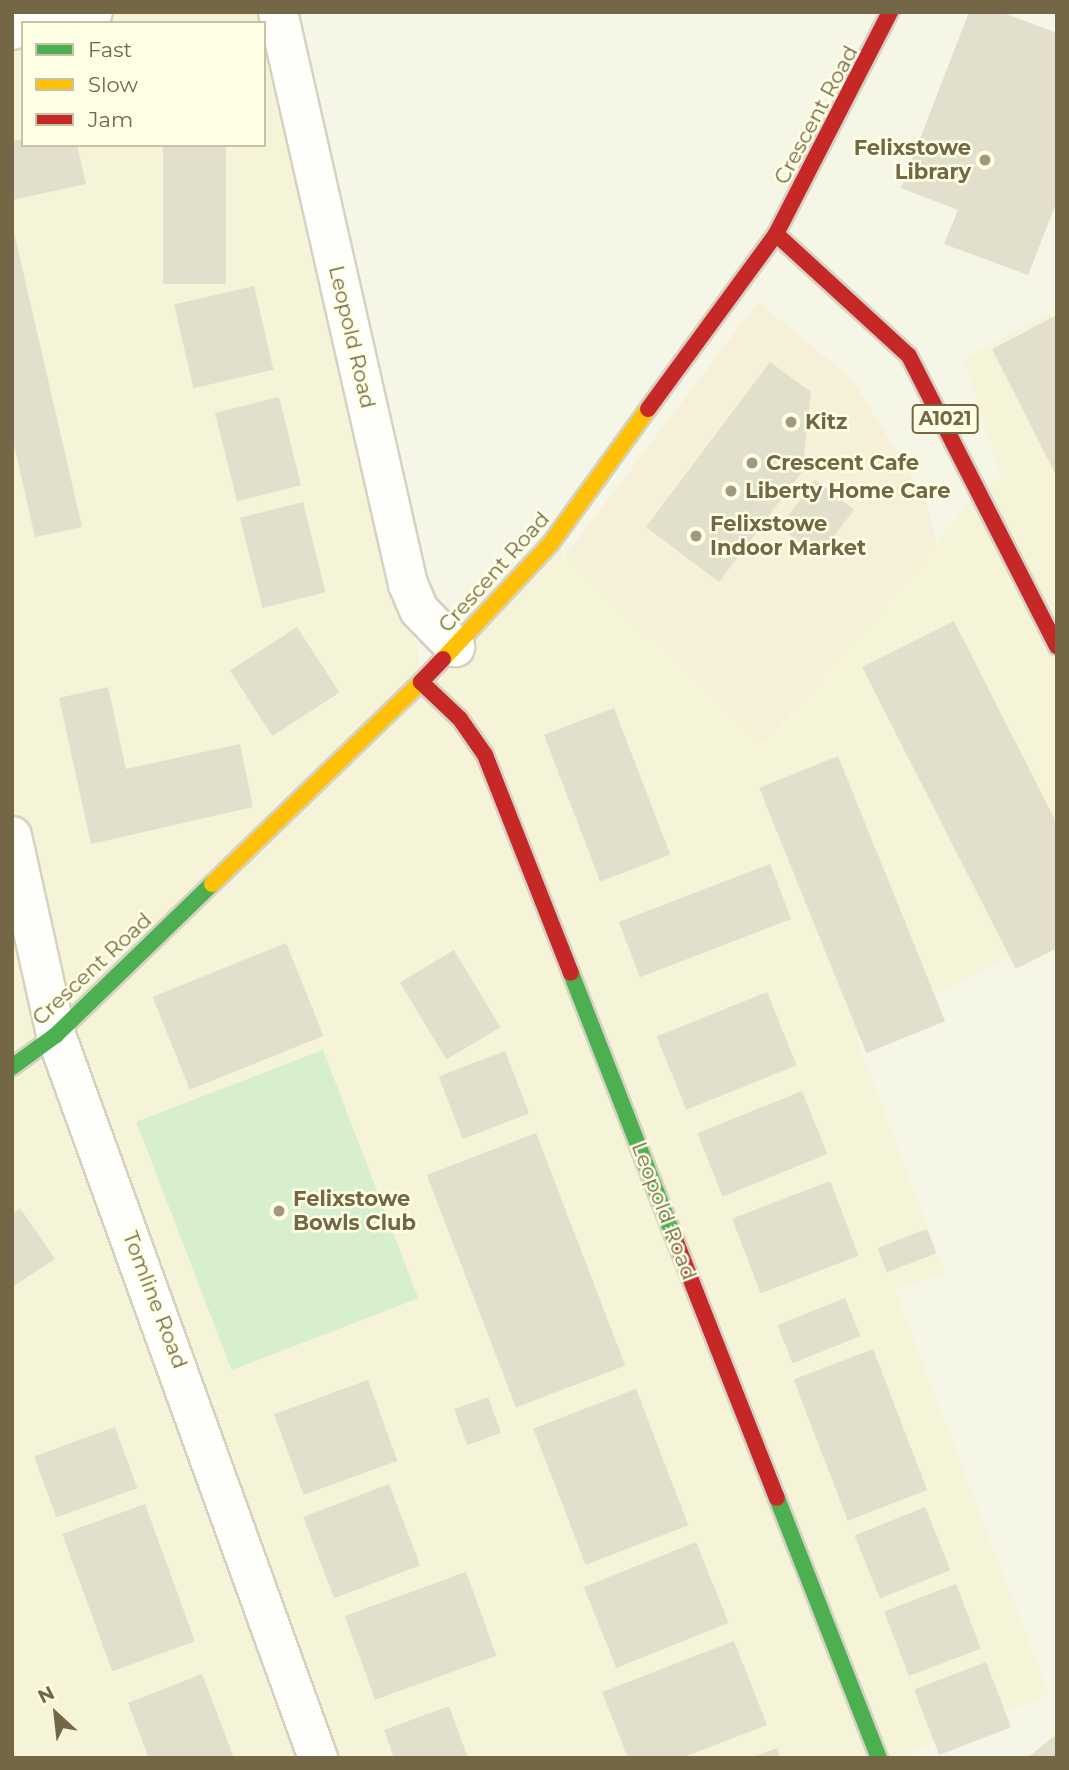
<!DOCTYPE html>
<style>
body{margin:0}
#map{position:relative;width:1069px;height:1770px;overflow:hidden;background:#f6f6e6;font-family:Montserrat,sans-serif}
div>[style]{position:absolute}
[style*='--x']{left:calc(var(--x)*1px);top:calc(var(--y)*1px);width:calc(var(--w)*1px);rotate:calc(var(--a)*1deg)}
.residential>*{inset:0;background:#f5f3d8}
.commercial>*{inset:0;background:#f7f0d8}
.green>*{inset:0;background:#d7efcf;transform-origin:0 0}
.building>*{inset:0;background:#e2dfcd;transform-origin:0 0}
.roads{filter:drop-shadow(2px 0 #d5d2c1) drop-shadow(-2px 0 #d5d2c1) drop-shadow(0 2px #d5d2c1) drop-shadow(0 -2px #d5d2c1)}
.street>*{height:38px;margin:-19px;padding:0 19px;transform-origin:19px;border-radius:19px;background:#fefefb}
.fast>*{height:16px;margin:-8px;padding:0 8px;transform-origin:8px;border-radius:8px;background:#4caf50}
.slow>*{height:16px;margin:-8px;padding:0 8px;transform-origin:8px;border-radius:8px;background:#ffc107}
.jam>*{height:16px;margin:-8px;padding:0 8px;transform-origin:8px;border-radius:8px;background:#c62828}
.dots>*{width:19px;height:19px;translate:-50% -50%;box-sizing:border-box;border:4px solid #ffffe5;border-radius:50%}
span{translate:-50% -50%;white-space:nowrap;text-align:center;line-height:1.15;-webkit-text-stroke:5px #ffffe5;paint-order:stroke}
.shield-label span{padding:2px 5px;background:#ffffe5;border:2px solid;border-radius:5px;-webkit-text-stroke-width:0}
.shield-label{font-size:19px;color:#736746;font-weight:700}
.street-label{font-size:21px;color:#736746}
.poi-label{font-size:21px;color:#736746;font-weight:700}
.right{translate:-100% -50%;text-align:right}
.left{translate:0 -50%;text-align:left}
.frame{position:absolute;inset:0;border:14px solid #736746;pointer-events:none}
.legend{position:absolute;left:21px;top:21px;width:245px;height:126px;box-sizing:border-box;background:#ffffe5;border:2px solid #c7c2a5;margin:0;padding:9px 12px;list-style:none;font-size:21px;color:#736746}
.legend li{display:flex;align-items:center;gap:14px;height:35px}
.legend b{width:35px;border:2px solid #c7c2a5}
.north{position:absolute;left:21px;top:1679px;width:70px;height:70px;-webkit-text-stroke:5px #ffffe5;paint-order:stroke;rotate:333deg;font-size:19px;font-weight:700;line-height:28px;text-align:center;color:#736746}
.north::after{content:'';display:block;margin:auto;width:24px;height:32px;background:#736746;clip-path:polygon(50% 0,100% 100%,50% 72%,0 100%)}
</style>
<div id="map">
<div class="residential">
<i style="clip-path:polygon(evenodd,12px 12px,278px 12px,408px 584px,422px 682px,551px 543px,767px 742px,981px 489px,1001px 476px,963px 359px,1057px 310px,1057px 931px,856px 1037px,945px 1273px,895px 1290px,1049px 1694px,897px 1758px,12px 1758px,12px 12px,23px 23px,264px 23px,264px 145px,23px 145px,23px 23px)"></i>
</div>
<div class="commercial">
<i style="clip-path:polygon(758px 302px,853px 380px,926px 500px,936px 543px,766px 742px,565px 556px)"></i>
</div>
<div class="green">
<i style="left:323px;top:1050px;width:266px;height:200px;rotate:69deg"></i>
</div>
<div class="building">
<i style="clip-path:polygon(969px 12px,1001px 12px,1057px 33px,1057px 201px,1028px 275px,944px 244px,958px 210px,901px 188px)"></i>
<i style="clip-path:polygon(23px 139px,23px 145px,77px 145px,86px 184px,12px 200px,12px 141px)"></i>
<i style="left:163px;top:145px;width:63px;height:139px"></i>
<i style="clip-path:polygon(13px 228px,82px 527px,35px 537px,12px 436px)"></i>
<i style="left:254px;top:286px;width:86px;height:82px;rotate:77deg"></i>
<i style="clip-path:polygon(1057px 315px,1057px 477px,992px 349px)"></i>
<i style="clip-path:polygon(770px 362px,811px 392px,802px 472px,719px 582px,646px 527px)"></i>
<i style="left:279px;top:397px;width:91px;height:66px;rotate:76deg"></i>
<i style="left:815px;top:480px;width:49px;height:59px;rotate:37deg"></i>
<i style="left:303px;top:502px;width:93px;height:65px;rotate:76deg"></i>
<i style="clip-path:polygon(954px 621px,1057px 824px,1057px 948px,1016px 969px,862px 667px)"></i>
<i style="left:297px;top:627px;width:78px;height:80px;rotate:57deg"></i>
<i style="clip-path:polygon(108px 687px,126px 769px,240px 744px,253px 807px,91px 844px,59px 698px)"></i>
<i style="left:614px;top:708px;width:157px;height:75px;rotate:69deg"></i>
<i style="left:838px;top:756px;width:286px;height:85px;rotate:68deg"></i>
<i style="left:770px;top:864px;width:59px;height:162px;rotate:69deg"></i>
<i style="left:286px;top:943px;width:100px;height:144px;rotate:68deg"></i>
<i style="left:454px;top:950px;width:90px;height:63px;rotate:59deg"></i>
<i style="left:767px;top:992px;width:79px;height:119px;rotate:68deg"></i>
<i style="left:505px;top:1051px;width:67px;height:71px;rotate:69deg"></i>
<i style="left:802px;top:1091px;width:68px;height:113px;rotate:68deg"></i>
<i style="left:536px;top:1133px;width:249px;height:117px;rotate:69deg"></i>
<i style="left:830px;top:1181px;width:80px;height:105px;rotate:69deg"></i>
<i style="clip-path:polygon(20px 1208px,55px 1259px,12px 1287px,12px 1214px)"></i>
<i style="left:927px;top:1229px;width:26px;height:53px;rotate:69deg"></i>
<i style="left:845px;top:1298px;width:41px;height:73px;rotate:68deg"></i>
<i style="left:873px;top:1349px;width:151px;height:85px;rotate:69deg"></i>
<i style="left:368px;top:1380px;width:86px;height:100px;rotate:70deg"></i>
<i style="left:636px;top:1389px;width:146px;height:110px;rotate:69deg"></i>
<i style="left:488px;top:1397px;width:38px;height:36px;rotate:70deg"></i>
<i style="left:115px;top:1427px;width:65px;height:86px;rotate:70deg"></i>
<i style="left:389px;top:1484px;width:87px;height:92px;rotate:69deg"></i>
<i style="left:145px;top:1504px;width:146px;height:88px;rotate:70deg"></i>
<i style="left:925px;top:1507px;width:68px;height:76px;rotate:68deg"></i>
<i style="left:696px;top:1542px;width:87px;height:121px;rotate:68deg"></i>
<i style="left:466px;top:1572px;width:89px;height:129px;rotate:70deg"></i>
<i style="left:956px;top:1584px;width:69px;height:77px;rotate:69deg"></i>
<i style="clip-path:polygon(734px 1641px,767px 1725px,681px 1758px,628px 1758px,602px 1692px)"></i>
<i style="left:986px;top:1662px;width:70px;height:77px;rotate:69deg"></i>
<i style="clip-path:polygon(202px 1674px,234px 1758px,149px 1758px,128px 1703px)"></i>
<i style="clip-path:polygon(449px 1706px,468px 1758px,394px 1758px,384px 1730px)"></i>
<i style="clip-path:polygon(1057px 1734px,1057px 1758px,1027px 1758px)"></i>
<i style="clip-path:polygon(777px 1748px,781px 1758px,753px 1758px,753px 1757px)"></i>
</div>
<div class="roads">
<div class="street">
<i style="--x:278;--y:12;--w:587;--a:77.2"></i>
<i style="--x:408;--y:584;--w:28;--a:67"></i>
<i style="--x:419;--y:610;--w:52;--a:45.8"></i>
<i style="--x:44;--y:23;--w:50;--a:-12.7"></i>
<i style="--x:12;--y:30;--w:11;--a:-15"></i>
<i style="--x:12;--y:836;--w:204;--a:77.5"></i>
<i style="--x:56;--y:1035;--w:769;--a:70.08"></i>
</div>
<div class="fast">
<i style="--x:571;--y:973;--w:289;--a:68.7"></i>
<i style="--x:12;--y:1067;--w:54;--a:-36"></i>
<i style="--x:56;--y:1035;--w:217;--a:-44.1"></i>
<i style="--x:777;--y:1498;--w:279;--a:68.6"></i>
</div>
<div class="slow">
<i style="--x:443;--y:659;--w:158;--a:-47"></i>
<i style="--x:551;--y:543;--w:165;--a:-54.1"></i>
<i style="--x:212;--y:884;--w:291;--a:-44"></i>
</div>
<div class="jam">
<i style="--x:776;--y:234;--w:180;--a:42.5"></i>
<i style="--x:909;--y:356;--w:326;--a:63"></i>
<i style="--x:648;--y:409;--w:217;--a:-53.8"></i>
<i style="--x:776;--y:234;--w:250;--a:-62.8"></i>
<i style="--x:443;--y:659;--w:32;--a:134"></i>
<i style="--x:421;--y:682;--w:54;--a:43.5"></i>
<i style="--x:460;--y:719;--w:44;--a:55.2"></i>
<i style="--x:485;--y:755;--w:234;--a:68.5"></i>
<i style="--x:676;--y:1242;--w:275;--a:68.5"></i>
</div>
</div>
<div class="dots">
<i style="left:985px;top:160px;background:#a1997e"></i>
<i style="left:791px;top:422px;background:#a1997e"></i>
<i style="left:752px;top:463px;background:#a1997e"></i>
<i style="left:731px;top:491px;background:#a1997e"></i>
<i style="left:696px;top:536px;background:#a1997e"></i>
<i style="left:279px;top:1211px;background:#a1997e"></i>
</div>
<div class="shield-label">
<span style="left:945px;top:419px">A1021</span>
</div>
<div class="street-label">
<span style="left:816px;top:115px;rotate:-62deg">Crescent Road</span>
<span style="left:352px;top:337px;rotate:77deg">Leopold Road</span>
<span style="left:494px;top:572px;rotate:-48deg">Crescent Road</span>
<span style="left:92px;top:969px;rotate:-43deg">Crescent Road</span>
<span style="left:664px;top:1211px;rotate:69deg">Leopold Road</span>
<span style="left:155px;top:1300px;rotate:69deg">Tomline Road</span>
</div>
<div class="poi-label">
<span class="right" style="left:971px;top:160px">Felixstowe<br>Library</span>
<span class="left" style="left:805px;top:422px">Kitz</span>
<span class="left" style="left:766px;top:463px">Crescent Cafe</span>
<span class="left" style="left:745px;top:491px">Liberty Home Care</span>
<span class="left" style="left:710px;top:536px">Felixstowe<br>Indoor Market</span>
<span class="left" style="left:293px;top:1211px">Felixstowe<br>Bowls Club</span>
</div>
<div class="frame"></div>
<ul class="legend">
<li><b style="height:9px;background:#4caf50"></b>Fast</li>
<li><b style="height:9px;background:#ffc107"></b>Slow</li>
<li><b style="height:9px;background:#c62828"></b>Jam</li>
</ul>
<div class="north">N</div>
</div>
